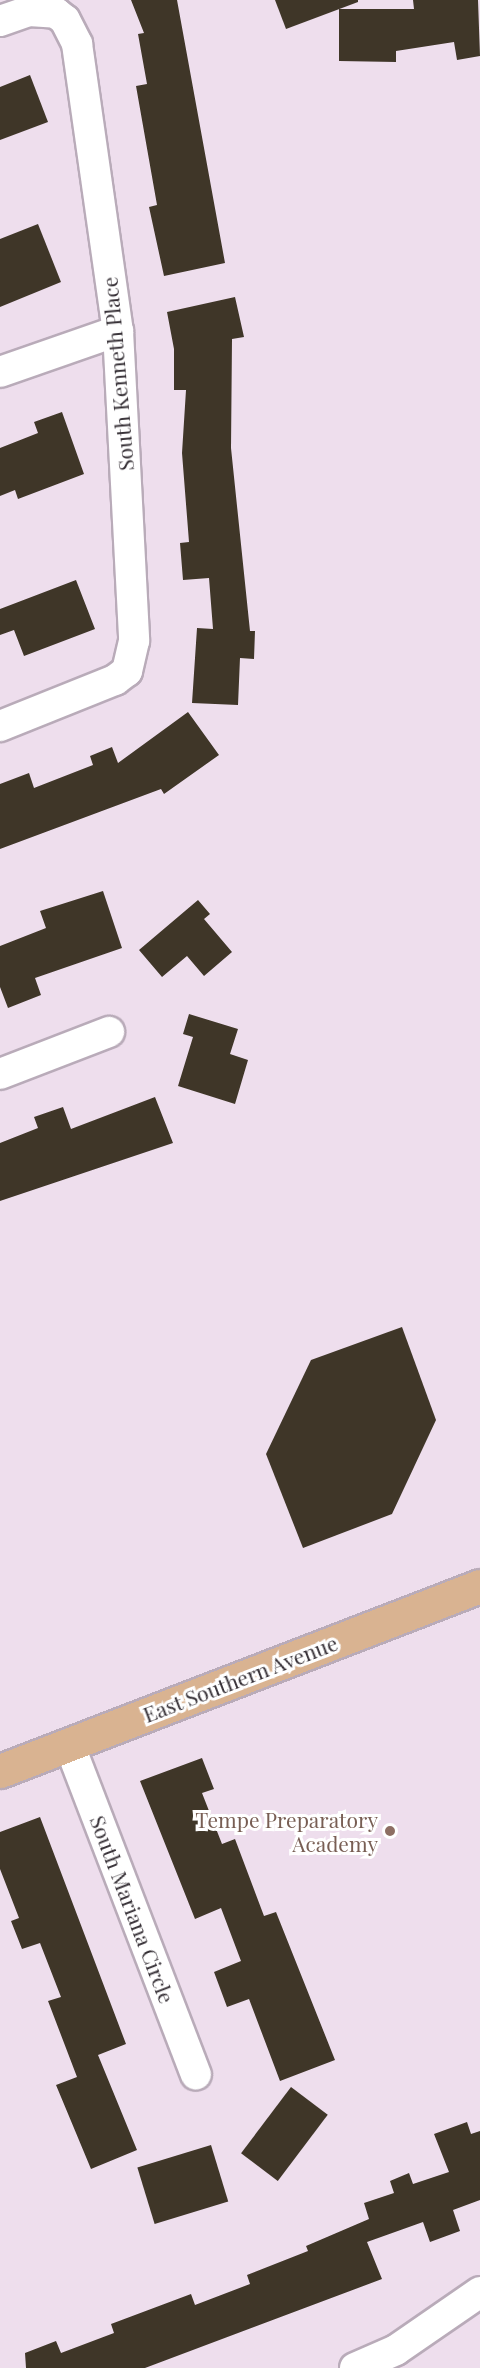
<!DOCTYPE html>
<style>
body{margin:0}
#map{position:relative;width:480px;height:2368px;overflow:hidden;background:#eedeed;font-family:"Playfair Display",serif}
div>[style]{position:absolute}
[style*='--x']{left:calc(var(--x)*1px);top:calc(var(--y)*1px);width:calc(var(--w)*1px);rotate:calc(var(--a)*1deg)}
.building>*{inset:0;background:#3f3628;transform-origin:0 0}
.roads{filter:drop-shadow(2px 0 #b9abb9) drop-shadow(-2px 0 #b9abb9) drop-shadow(0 2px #b9abb9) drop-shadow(0 -2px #b9abb9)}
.minor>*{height:30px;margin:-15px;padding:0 15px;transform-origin:15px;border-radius:15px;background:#fff}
.major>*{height:33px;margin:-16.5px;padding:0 16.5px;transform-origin:16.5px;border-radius:16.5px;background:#d9b391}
.dots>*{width:16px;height:16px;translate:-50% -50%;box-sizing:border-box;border:3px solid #fff;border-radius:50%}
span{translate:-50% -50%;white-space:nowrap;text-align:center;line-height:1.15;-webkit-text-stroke:6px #fff;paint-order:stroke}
.street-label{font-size:21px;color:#332d33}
.education-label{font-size:21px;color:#785e54}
.right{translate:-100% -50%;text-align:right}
</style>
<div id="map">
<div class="building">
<i style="clip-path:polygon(131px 0,177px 0,225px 263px,164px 276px,149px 207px,157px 205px,136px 86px,147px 84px,138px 34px,144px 33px)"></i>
<i style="clip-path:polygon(275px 0,358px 0,358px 2px,286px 29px)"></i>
<i style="clip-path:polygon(413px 0,478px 0,480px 56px,457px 60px,454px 42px,396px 51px,396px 62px,339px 61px,339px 9px,414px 9px)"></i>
<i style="clip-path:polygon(30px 75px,48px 122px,0 140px,0 87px)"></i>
<i style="clip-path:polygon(38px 224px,61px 282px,0 307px,0 239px)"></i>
<i style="clip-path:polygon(235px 297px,244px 337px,232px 339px,231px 448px,250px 631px,255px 631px,254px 659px,240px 658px,238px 705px,192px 703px,197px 628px,213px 629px,209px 578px,183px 580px,180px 543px,189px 542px,182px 453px,186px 390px,174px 390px,174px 349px,167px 312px)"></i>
<i style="clip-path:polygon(62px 412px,84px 474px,18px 499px,15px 490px,0 496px,0 448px,38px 433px,34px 422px)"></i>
<i style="clip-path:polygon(76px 580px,95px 629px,24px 656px,14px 630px,0 635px,0 609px)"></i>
<i style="clip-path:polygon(188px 712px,219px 755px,164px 794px,161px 789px,0 849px,0 784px,29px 773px,34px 788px,93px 765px,90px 756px,112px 747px,118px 763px)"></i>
<i style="clip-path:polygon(103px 891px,122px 948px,35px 978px,41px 995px,8px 1008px,0 987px,0 946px,46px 928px,40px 911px)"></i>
<i style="clip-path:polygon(198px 900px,210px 914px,204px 919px,232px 952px,204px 976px,187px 956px,162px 977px,139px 950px)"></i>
<i style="clip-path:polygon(189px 1014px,238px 1029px,230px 1054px,248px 1060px,235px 1104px,178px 1086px,193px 1037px,183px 1034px)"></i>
<i style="clip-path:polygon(155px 1097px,173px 1143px,0 1201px,0 1143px,38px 1128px,34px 1117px,63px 1107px,71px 1129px)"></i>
<i style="clip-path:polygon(402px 1327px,436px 1420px,392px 1514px,303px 1548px,266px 1454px,311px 1360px)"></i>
<i style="clip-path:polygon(202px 1758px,214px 1789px,202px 1793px,222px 1844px,235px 1839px,264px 1916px,276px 1912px,335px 2060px,280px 2081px,249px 1999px,227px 2007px,214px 1972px,241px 1961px,221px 1908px,195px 1919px,140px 1781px)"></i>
<i style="clip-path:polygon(40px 1817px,126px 2044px,98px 2055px,137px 2150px,91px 2169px,56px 2085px,77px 2077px,48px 2001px,61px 1997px,40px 1943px,22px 1949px,11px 1921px,19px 1918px,0 1869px,0 1832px)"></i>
<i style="left:291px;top:2087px;width:46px;height:83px;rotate:37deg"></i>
<i style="clip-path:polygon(467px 2122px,471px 2134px,480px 2131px,480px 2200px,453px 2210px,460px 2231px,430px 2242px,423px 2222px,367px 2242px,382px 2279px,145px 2368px,26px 2368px,25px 2353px,56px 2341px,61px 2353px,114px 2333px,111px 2324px,191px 2294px,195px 2305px,250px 2284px,247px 2275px,308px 2251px,306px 2246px,369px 2219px,364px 2203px,394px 2193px,390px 2181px,409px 2173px,413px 2184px,449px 2172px,434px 2134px)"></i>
<i style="left:211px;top:2145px;width:59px;height:77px;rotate:73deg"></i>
</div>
<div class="roads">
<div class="minor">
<i style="--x:0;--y:21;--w:31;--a:-19"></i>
<i style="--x:29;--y:11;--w:27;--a:4"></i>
<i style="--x:56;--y:13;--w:11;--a:38"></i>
<i style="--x:65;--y:20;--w:27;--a:63"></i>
<i style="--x:77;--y:44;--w:290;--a:81.9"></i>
<i style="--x:118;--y:331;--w:310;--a:87"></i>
<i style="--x:134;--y:641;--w:31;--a:103"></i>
<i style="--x:127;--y:671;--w:15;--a:143"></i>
<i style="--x:115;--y:680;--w:124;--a:158.2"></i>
<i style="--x:0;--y:372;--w:125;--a:-19.2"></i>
<i style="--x:0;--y:1074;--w:117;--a:-21.1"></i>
<i style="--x:69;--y:1744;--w:354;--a:69"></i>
<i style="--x:355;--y:2368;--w:45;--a:-23.7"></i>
<i style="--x:396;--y:2350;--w:102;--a:-34.6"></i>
</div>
<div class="major">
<i style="--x:0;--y:1771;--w:514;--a:-21.08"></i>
</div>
</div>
<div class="dots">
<i style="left:390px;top:1831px;background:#8d6e63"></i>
</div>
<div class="street-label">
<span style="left:117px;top:374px;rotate:-95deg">South Kenneth Place</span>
<span style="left:240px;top:1678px;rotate:-21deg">East Southern Avenue</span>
<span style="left:133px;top:1909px;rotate:69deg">South Mariana Circle</span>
</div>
<div class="education-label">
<span class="right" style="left:378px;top:1831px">Tempe Preparatory<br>Academy</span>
</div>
</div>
